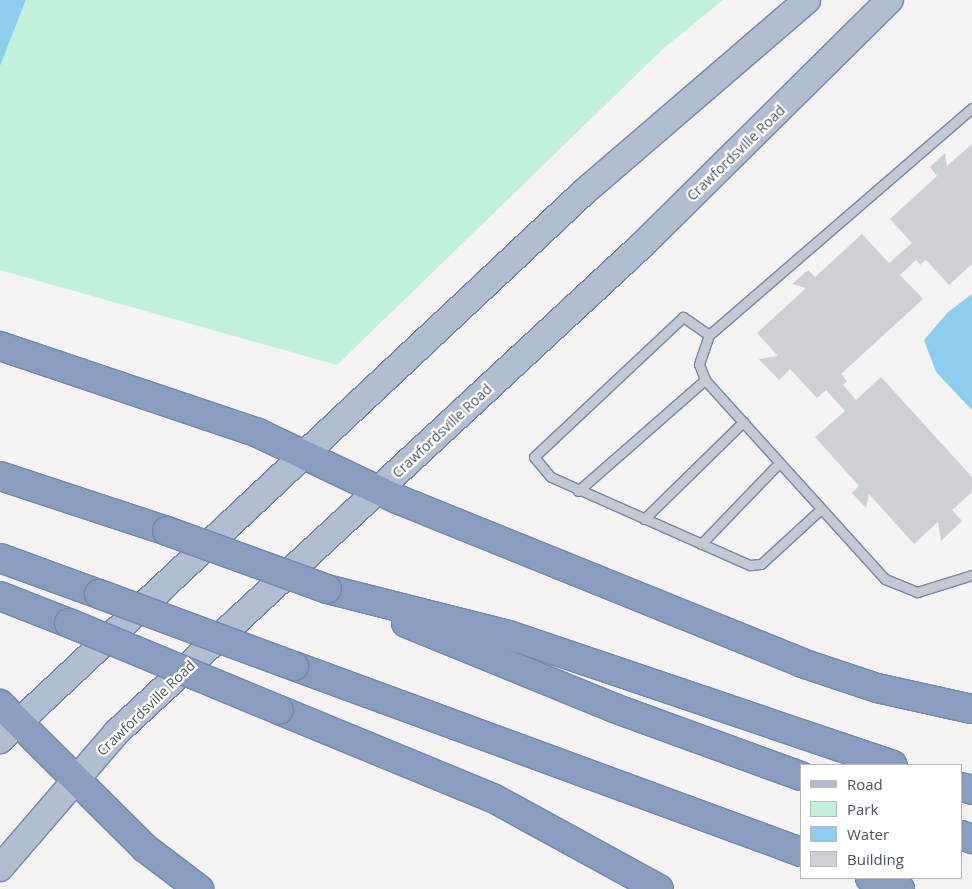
<!DOCTYPE html>
<style>
body{margin:0}
#map{position:relative;width:972px;height:889px;overflow:hidden;background:#f4f2f2;font-family:"Open Sans",sans-serif}
div>[style]{position:absolute}
[style*='--x']{left:calc(var(--x)*1px);top:calc(var(--y)*1px);width:calc(var(--w)*1px);rotate:calc(var(--a)*1deg)}
.green>*{inset:0;background:#c1f1da}
.water>*{inset:0;background:#8dceef}
.building>*{inset:0;background:#ced0d6}
.roads{filter:drop-shadow(1px 0 #7488ad) drop-shadow(-1px 0 #7488ad) drop-shadow(0 1px #7488ad) drop-shadow(0 -1px #7488ad)}
.lane>*{height:9px;margin:-4.5px;padding:0 4.5px;transform-origin:4.5px;border-radius:4.5px;background:#c3cad3}
.primary>*{height:26px;margin:-13px;padding:0 13px;transform-origin:13px;border-radius:13px;background:#b1bdd1}
.highway>*{height:28px;margin:-14px;padding:0 14px;transform-origin:14px;border-radius:14px;background:#899dc1}
.bridges{filter:drop-shadow(1px 0 #7488ad) drop-shadow(-1px 0 #7488ad) drop-shadow(0 1px #7488ad) drop-shadow(0 -1px #7488ad)}
.highway-bridge>*{height:28px;margin:-14px;padding:0 14px;transform-origin:14px;border-radius:14px;background:#899dc1}
span{translate:-50% -50%;white-space:nowrap;text-align:center;line-height:1.15;-webkit-text-stroke:4.5px #fff;paint-order:stroke}
.street-label{font-size:14px;color:#495260}
.legend{position:absolute;left:800px;top:764px;width:162px;height:115px;box-sizing:border-box;background:#fff;border:1px solid #b6babf;margin:0;padding:6px 9px;list-style:none;font-size:15px;color:#495260}
.legend li{display:flex;align-items:center;gap:10px;height:25px}
.legend b{width:25px;border:1px solid #b6babf}
</style>
<div id="map">
<div class="green">
<i style="clip-path:polygon(26px 0,723px 0,664px 48px,337px 365px,0 270px,0 66px)"></i>
</div>
<div class="water">
<i style="clip-path:polygon(0 0,26px 0,0 66px)"></i>
<i style="clip-path:polygon(972px 294px,972px 410px,936px 372px,924px 340px,948px 312px)"></i>
</div>
<div class="building">
<i style="clip-path:polygon(972px 144px,972px 264px,949px 285px,926px 260px,920px 265px,916px 260px,900px 275px,923px 299px,841px 374px,847px 381px,843px 385px,856px 400px,881px 377px,972px 477px,972px 492px,952px 510px,962px 521px,941px 541px,938px 522px,914px 544px,869px 494px,866px 508px,852px 493px,859px 486px,815px 437px,845px 411px,826px 390px,817px 398px,790px 369px,779px 380px,759px 359px,778px 356px,757px 333px,806px 288px,792px 284px,808px 270px,815px 277px,862px 234px,889px 263px,912px 243px,890px 219px,937px 176px,930px 167px,945px 153px,947px 166px)"></i>
</div>
<div class="roads">
<div class="lane">
<i style="--x:972;--y:108;--w:347;--a:139.2"></i>
<i style="--x:709;--y:335;--w:31;--a:109"></i>
<i style="--x:699;--y:364;--w:17;--a:69"></i>
<i style="--x:705;--y:380;--w:268;--a:47.9"></i>
<i style="--x:885;--y:579;--w:35;--a:22"></i>
<i style="--x:917;--y:592;--w:58;--a:-17.2"></i>
<i style="--x:709;--y:335;--w:32;--a:-145"></i>
<i style="--x:683;--y:317;--w:204;--a:136.8"></i>
<i style="--x:534;--y:457;--w:26;--a:50"></i>
<i style="--x:551;--y:477;--w:218;--a:23.9"></i>
<i style="--x:750;--y:565;--w:11;--a:-5"></i>
<i style="--x:761;--y:564;--w:81;--a:-42.5"></i>
<i style="--x:578;--y:491;--w:169;--a:-41.2"></i>
<i style="--x:644;--y:519;--w:139;--a:-44.4"></i>
<i style="--x:701;--y:544;--w:112;--a:-46.1"></i>
</div>
<div class="primary">
<i style="--x:0;--y:740;--w:801;--a:-43.18"></i>
<i style="--x:584;--y:192;--w:294;--a:-40.7"></i>
<i style="--x:0;--y:868;--w:178;--a:-49.3"></i>
<i style="--x:116;--y:733;--w:716;--a:-42.85"></i>
<i style="--x:641;--y:246;--w:350;--a:-44.7"></i>
</div>
<div class="highway">
<i style="--x:0;--y:346;--w:272;--a:18.6"></i>
<i style="--x:258;--y:433;--w:154;--a:25.4"></i>
<i style="--x:397;--y:499;--w:437;--a:22"></i>
<i style="--x:802;--y:663;--w:79;--a:18.4"></i>
<i style="--x:877;--y:688;--w:97;--a:12.5"></i>
<i style="--x:0;--y:476;--w:176;--a:18.2"></i>
<i style="--x:0;--y:558;--w:105;--a:20"></i>
<i style="--x:327;--y:589;--w:188;--a:14.2"></i>
<i style="--x:509;--y:635;--w:405;--a:18.7"></i>
<i style="--x:0;--y:596;--w:74;--a:21.4"></i>
<i style="--x:406;--y:623;--w:225;--a:22.2"></i>
<i style="--x:614;--y:708;--w:199;--a:20"></i>
<i style="--x:294;--y:666;--w:540;--a:20.15"></i>
<i style="--x:0;--y:704;--w:204;--a:44.8"></i>
<i style="--x:145;--y:848;--w:68;--a:37.2"></i>
<i style="--x:279;--y:710;--w:231;--a:22.4"></i>
<i style="--x:493;--y:798;--w:189;--a:28.7"></i>
<i style="--x:961;--y:787;--w:11;--a:15"></i>
<i style="--x:961;--y:835;--w:12;--a:20"></i>
<i style="--x:870;--y:878;--w:32;--a:20"></i>
</div>
</div>
<div class="bridges">
<div class="highway-bridge">
<i style="--x:167;--y:531;--w:170;--a:19.9"></i>
<i style="--x:99;--y:594;--w:208;--a:20.3"></i>
<i style="--x:69;--y:623;--w:227;--a:22.5"></i>
</div>
</div>
<div class="street-label">
<span style="left:736px;top:153px;rotate:-44deg">Crawfordsville Road</span>
<span style="left:442px;top:431px;rotate:-43deg">Crawfordsville Road</span>
<span style="left:146px;top:708px;rotate:-44deg">Crawfordsville Road</span>
</div>
<ul class="legend">
<li><b style="height:6px;background:#b1bdd1"></b>Road</li>
<li><b style="height:14px;background:#c1f1da"></b>Park</li>
<li><b style="height:14px;background:#8dceef"></b>Water</li>
<li><b style="height:14px;background:#ced0d6"></b>Building</li>
</ul>
</div>
